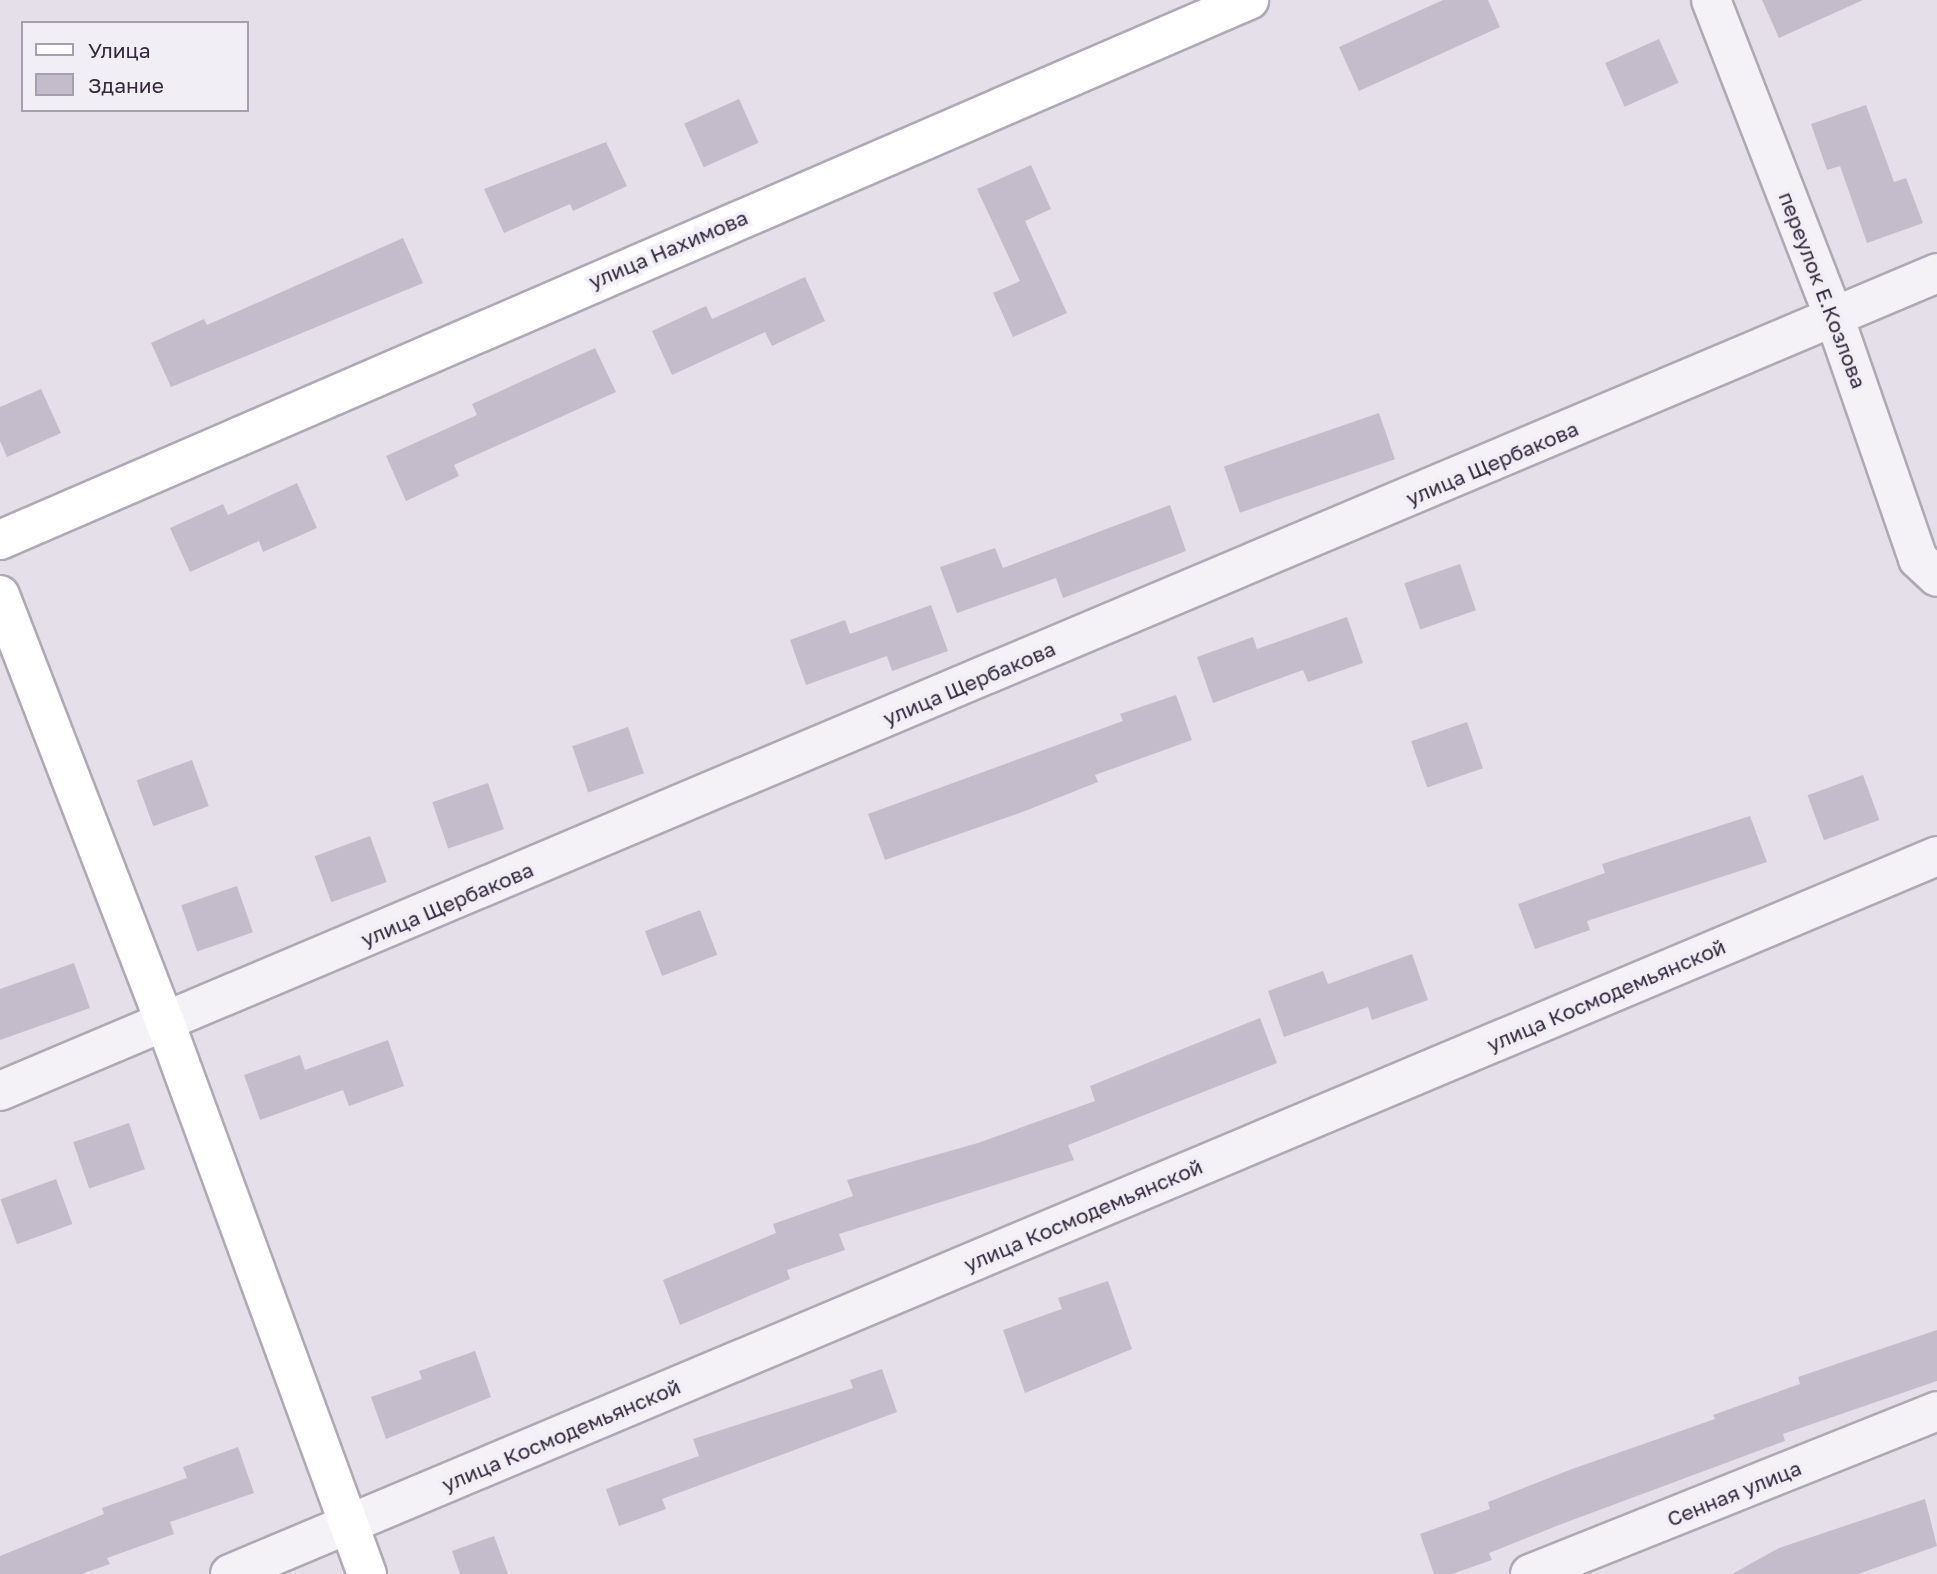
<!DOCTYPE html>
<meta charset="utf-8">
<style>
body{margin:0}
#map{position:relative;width:1937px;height:1574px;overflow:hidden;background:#e4dfe8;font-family:"Golos Text",sans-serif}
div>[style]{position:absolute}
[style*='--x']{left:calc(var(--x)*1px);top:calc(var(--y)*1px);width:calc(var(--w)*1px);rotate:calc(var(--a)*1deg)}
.building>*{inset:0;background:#c4bccb;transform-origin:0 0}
.roads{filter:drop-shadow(2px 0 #afa8b5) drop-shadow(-2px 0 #afa8b5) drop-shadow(0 2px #afa8b5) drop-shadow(0 -2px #afa8b5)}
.street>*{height:38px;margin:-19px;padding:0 19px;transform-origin:19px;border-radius:19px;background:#f4f2f6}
.secondary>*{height:38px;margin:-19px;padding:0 19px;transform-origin:19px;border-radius:19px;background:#fff}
span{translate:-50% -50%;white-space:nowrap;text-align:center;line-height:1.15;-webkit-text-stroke:7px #f2eef6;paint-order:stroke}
.street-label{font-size:21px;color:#34283f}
.legend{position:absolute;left:21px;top:21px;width:228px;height:91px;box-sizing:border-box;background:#f2eef6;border:2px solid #a69fad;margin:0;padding:9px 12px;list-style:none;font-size:21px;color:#34283f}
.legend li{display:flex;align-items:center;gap:14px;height:35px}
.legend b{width:35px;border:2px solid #a69fad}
</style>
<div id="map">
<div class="building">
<i style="clip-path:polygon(1443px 0,1488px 0,1500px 27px,1359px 91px,1339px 47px)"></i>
<i style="clip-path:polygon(1762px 0,1863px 0,1779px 38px)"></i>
<i style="left:1659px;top:39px;width:48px;height:59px;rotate:66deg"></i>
<i style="left:739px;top:99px;width:48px;height:60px;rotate:66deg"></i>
<i style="clip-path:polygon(1866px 105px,1894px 182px,1906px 178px,1923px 223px,1867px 243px,1840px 166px,1827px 170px,1811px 124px)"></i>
<i style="clip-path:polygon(606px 142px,627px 186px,573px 211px,570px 204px,504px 233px,484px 189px)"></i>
<i style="clip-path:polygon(1031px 165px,1051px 209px,1025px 221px,1067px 313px,1013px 337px,993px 293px,1020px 281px,977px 189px)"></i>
<i style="clip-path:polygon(403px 238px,423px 283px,171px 387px,151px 343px,204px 319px,207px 325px)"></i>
<i style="clip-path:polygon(805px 277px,825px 321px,772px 346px,765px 332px,672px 375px,652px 331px,706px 306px,712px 319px)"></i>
<i style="clip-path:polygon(595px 348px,616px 392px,454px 465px,459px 476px,406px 501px,386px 456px,477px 415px,472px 404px)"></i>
<i style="clip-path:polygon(41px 389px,61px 433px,7px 457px,0 441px,0 407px)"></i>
<i style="left:1379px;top:413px;width:49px;height:164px;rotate:71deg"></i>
<i style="clip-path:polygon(297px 483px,317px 528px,263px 552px,259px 541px,190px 572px,170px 528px,223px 504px,228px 515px)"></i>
<i style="clip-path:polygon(1170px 505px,1186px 551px,1063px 598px,1056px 578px,957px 613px,940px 567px,995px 548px,1003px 568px)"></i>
<i style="left:1460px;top:564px;width:49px;height:59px;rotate:71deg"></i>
<i style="clip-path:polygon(931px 605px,948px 651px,892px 671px,887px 656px,806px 685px,790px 640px,845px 620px,850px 634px)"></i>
<i style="clip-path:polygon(1347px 617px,1363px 663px,1308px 682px,1303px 670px,1213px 703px,1197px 657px,1253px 637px,1257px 649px)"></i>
<i style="clip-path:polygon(1176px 695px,1192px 740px,1095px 775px,1098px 782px,1025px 811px,885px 860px,868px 814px,1123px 721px,1120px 714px)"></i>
<i style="left:1467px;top:722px;width:49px;height:59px;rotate:71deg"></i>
<i style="left:628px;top:727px;width:49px;height:59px;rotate:71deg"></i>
<i style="left:192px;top:760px;width:49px;height:59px;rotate:70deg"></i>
<i style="left:1863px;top:775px;width:48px;height:59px;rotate:70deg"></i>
<i style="left:488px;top:783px;width:49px;height:59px;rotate:71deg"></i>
<i style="clip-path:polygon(1750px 816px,1767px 862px,1587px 921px,1590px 930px,1535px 949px,1518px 904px,1605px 873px,1602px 864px)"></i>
<i style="left:370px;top:836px;width:49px;height:59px;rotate:70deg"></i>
<i style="left:237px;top:886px;width:49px;height:59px;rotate:71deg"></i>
<i style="left:700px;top:910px;width:48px;height:59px;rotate:69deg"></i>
<i style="clip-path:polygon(1412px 954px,1428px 1000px,1372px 1020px,1368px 1007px,1284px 1037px,1268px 991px,1323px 971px,1328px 984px)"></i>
<i style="clip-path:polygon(74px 963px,90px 1008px,0 1040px,0 989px)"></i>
<i style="clip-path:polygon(1260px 1018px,1277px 1063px,1068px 1145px,1074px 1160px,839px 1234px,845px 1250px,787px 1270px,790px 1279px,680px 1325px,663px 1280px,776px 1233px,773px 1224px,853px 1196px,847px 1180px,978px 1143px,1095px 1101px,1090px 1086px)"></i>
<i style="clip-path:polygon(388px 1040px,404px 1086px,349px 1106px,343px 1090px,260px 1120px,244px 1075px,300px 1055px,305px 1070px)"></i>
<i style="left:129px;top:1123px;width:49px;height:59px;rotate:71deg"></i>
<i style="left:56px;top:1179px;width:48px;height:59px;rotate:70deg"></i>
<i style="clip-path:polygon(1108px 1281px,1132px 1349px,1025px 1393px,1003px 1330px,1062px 1309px,1058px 1298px)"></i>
<i style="clip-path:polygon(1937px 1330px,1937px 1381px,1783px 1434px,1785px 1441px,1559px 1525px,1489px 1553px,1492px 1560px,1452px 1574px,1434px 1574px,1420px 1534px,1490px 1509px,1488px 1502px,1572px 1469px,1715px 1419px,1713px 1415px,1800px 1384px,1798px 1377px)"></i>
<i style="clip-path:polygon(475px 1351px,491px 1397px,386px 1439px,371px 1397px,422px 1379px,419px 1371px)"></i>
<i style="clip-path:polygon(882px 1369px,897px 1412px,662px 1499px,666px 1509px,619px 1526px,606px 1489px,699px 1456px,693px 1439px,853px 1388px,850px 1380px)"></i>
<i style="clip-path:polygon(238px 1447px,254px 1493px,170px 1522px,174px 1534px,107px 1558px,110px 1564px,81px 1574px,0 1574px,0 1556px,104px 1514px,102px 1508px,187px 1478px,183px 1467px)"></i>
<i style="clip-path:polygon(1925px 1499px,1937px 1546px,1858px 1574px,1732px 1574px,1779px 1548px)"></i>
<i style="clip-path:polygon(494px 1536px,508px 1574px,460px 1574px,452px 1551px)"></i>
</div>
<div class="roads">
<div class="street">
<i style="--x:1711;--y:0;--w:342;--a:68.8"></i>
<i style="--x:1835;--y:319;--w:254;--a:70.9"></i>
<i style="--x:1918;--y:559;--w:26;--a:43"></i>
<i style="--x:0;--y:1091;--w:2103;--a:-22.89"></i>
<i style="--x:230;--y:1574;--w:1852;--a:-22.81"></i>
<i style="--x:1530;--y:1574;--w:438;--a:-21.8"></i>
</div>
<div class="secondary">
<i style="--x:0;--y:540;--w:1361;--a:-23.38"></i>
<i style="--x:0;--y:595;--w:458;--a:68.9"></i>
<i style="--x:165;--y:1022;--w:588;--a:69.9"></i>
</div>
</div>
<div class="street-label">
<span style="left:668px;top:249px;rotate:-23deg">улица Нахимова</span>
<span style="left:1823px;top:290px;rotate:69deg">переулок Е.Козлова</span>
<span style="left:1492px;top:463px;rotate:-23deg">улица Щербакова</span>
<span style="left:969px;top:683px;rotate:-23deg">улица Щербакова</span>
<span style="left:447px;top:904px;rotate:-23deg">улица Щербакова</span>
<span style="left:1606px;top:995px;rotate:-23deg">улица Космодемьянской</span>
<span style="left:1083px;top:1215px;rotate:-23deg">улица Космодемьянской</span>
<span style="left:561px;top:1435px;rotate:-23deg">улица Космодемьянской</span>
<span style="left:1734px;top:1493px;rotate:-22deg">Сенная улица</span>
</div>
<ul class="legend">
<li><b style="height:9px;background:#fff"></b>Улица</li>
<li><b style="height:19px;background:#c4bccb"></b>Здание</li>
</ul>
</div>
